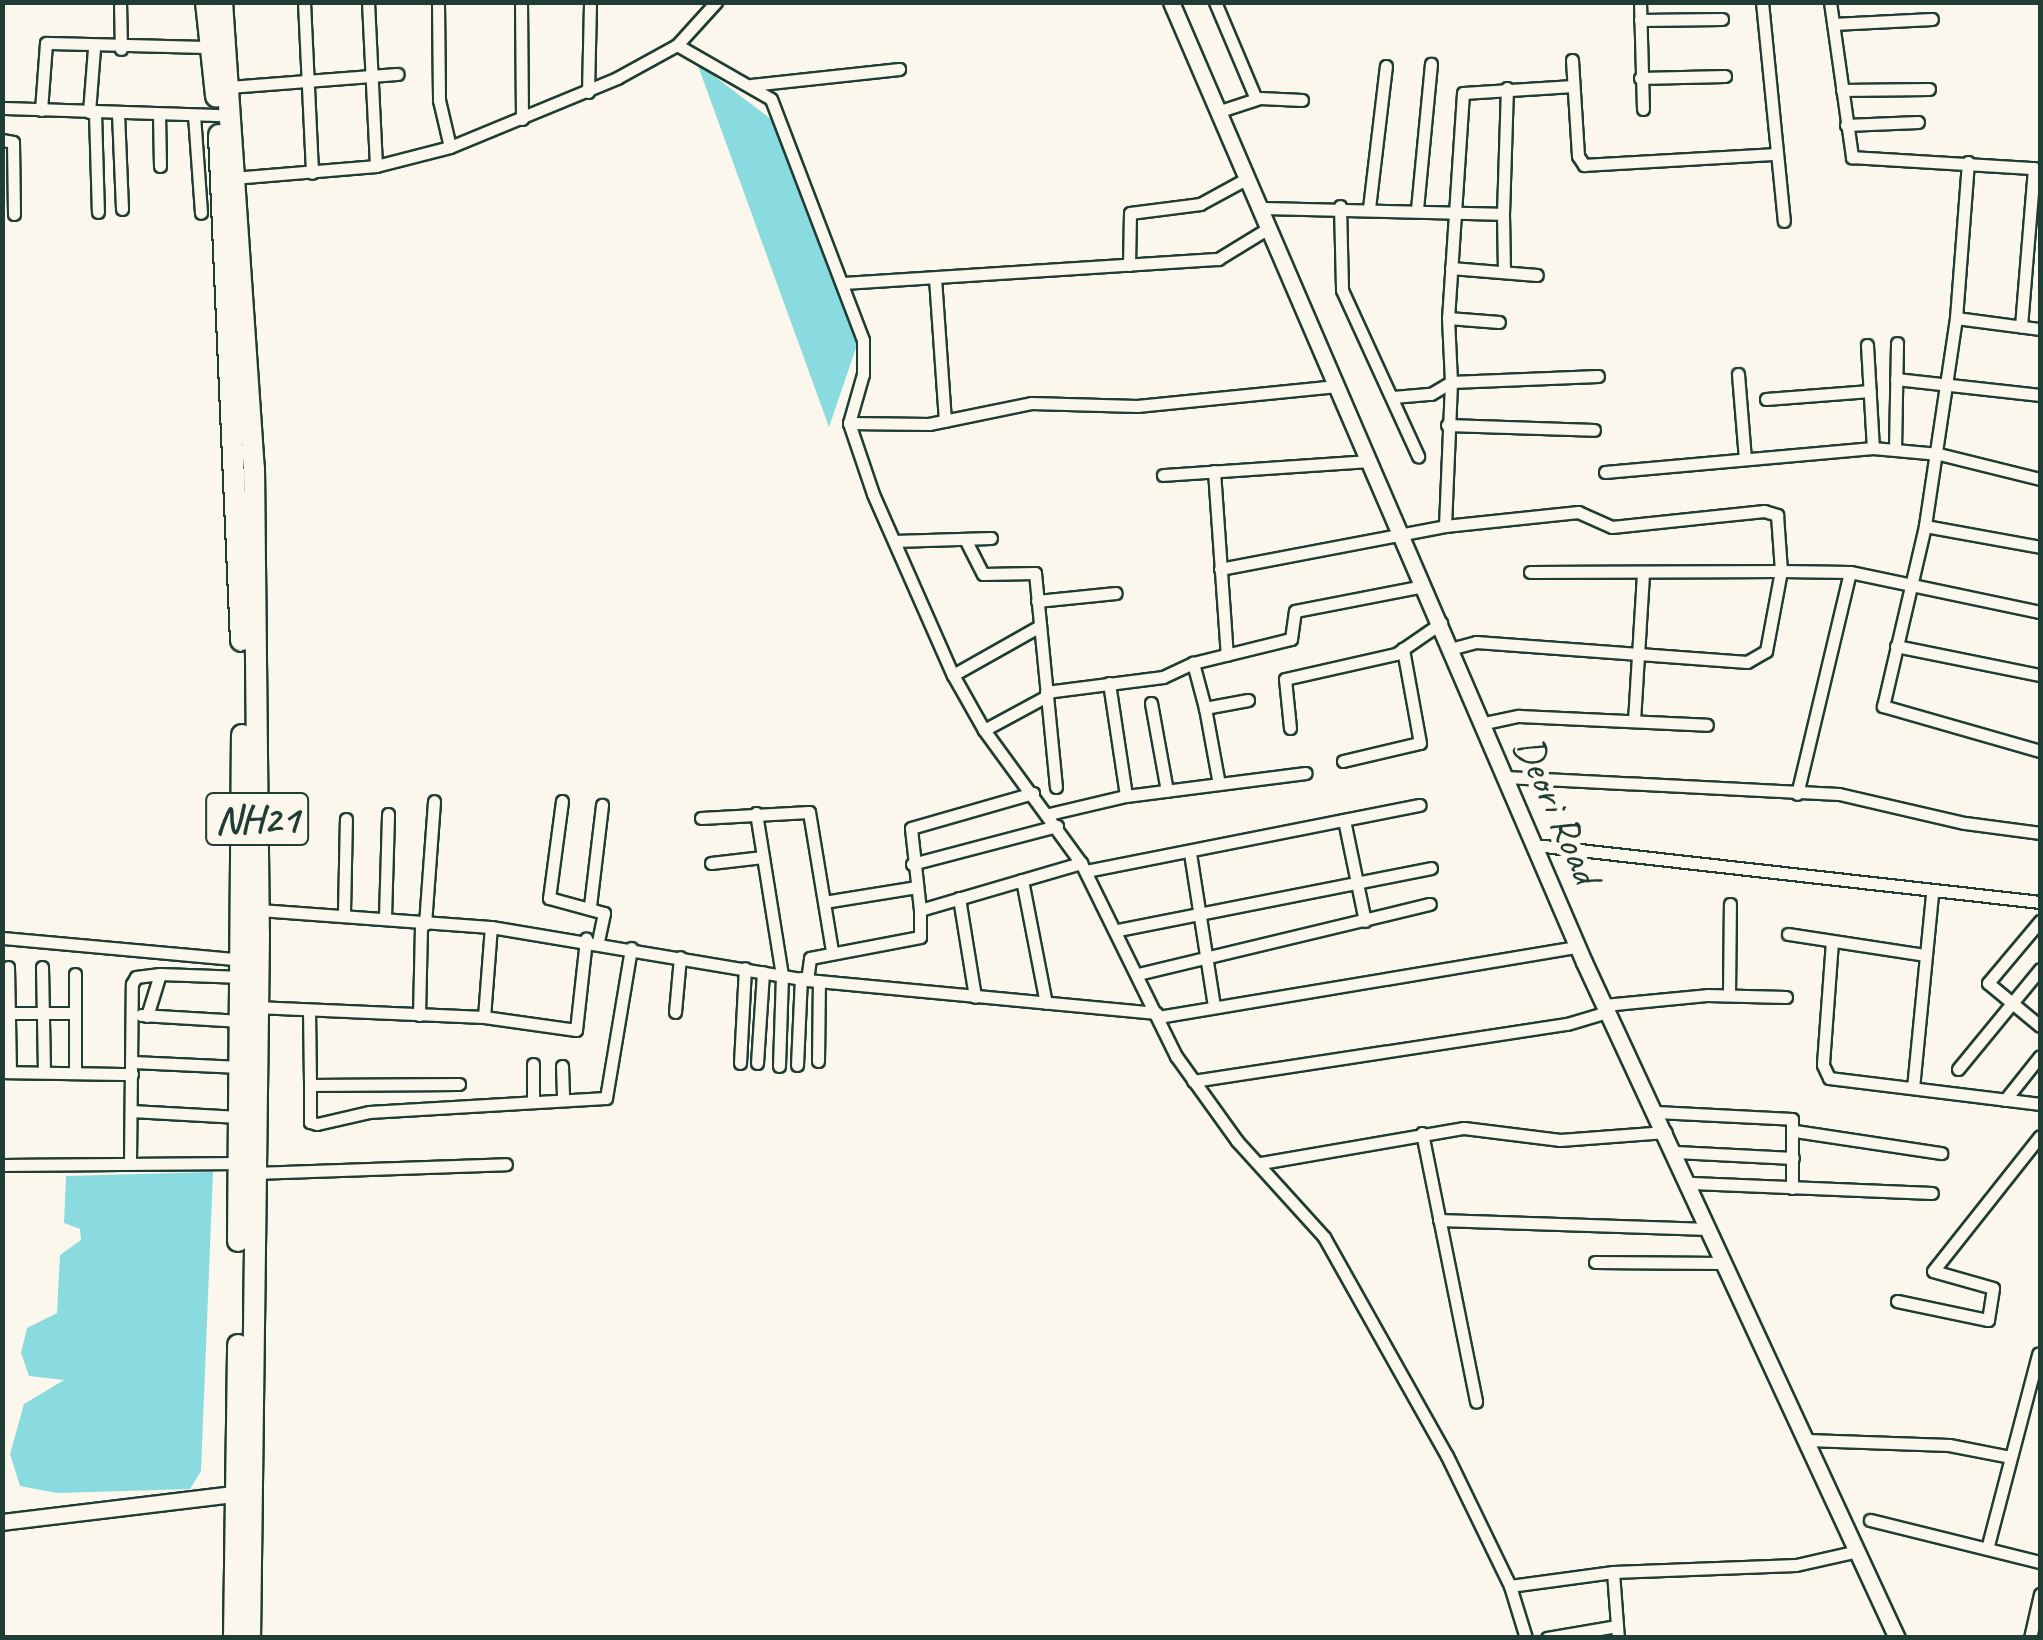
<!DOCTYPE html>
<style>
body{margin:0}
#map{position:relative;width:2043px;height:1640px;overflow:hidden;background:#fbf7ec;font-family:Caveat,sans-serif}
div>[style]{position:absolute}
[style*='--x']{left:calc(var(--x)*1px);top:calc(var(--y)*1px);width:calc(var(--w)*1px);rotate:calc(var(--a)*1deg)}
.water>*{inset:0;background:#89dbe0}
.roads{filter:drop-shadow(2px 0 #1f3d34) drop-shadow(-2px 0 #1f3d34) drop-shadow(0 2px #1f3d34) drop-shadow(0 -2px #1f3d34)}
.street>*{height:11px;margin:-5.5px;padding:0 5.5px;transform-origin:5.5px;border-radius:5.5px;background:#fbf7ec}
.secondary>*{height:15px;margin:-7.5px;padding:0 7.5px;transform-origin:7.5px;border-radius:7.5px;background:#fbf7ec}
.highway>*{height:20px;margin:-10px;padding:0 10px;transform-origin:10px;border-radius:10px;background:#fbf7ec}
span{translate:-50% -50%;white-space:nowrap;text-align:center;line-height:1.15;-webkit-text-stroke:10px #fbf7ec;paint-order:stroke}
.shield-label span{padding:2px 8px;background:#fbf7ec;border:2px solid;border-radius:8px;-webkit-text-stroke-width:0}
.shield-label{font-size:40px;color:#1f3d34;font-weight:700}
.street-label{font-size:42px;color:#1f3d34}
.frame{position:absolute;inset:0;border:5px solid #1f3d34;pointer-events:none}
</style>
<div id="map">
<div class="water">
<i style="clip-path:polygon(697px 63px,771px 119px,838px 285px,857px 345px,829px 427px)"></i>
<i style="clip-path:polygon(213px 1172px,201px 1471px,190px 1489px,57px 1493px,20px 1486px,10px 1454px,24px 1404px,64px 1380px,29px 1376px,21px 1353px,27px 1328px,57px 1313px,60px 1255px,81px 1240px,80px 1229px,64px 1223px,66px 1176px)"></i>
</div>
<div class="roads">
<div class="street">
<i style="--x:120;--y:2;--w:47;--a:88.8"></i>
<i style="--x:304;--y:2;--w:171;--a:87.3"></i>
<i style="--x:368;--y:2;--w:164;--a:87.2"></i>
<i style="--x:438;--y:2;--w:98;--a:89.4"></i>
<i style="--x:439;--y:100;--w:48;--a:76.8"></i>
<i style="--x:521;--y:2;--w:117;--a:89.5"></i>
<i style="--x:1215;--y:2;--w:105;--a:67.1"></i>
<i style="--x:1640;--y:2;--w:107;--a:88.4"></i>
<i style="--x:1762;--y:2;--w:220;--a:84.3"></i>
<i style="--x:1830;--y:2;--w:157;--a:81.9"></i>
<i style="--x:1852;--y:157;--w:182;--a:3.5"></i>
<i style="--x:2034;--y:168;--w:159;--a:94.7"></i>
<i style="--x:1640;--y:20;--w:82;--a:-0.7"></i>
<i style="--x:1833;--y:24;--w:99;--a:-2.9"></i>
<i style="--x:677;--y:45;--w:108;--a:29.9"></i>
<i style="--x:771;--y:99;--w:258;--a:69.1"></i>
<i style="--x:863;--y:340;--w:34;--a:90"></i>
<i style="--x:863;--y:374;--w:51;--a:105.9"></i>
<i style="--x:849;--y:423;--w:75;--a:71.3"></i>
<i style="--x:873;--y:494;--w:198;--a:66.2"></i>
<i style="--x:953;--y:675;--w:63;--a:60.6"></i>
<i style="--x:984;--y:730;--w:165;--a:53.9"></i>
<i style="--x:1081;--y:863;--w:215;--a:63.8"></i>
<i style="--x:1176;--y:1056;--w:105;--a:54.3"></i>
<i style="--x:1237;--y:1141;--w:130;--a:47.8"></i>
<i style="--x:1324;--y:1237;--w:251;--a:60.7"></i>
<i style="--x:1447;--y:1456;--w:144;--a:64.1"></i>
<i style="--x:1510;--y:1586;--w:54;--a:72.9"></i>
<i style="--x:1572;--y:60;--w:96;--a:86.4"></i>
<i style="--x:1578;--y:156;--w:11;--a:56"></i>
<i style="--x:1584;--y:165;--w:192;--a:-3.3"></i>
<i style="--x:1640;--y:78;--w:85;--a:-1.3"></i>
<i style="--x:751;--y:85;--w:149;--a:-6.2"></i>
<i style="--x:1573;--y:86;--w:110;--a:176.4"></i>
<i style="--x:1463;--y:93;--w:225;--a:93.8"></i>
<i style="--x:1448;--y:318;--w:64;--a:87.3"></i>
<i style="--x:1451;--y:382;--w:147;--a:-2.3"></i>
<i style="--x:228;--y:87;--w:170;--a:-4.4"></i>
<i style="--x:1842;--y:90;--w:87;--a:-0.7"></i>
<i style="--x:588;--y:92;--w:90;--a:-88.7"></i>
<i style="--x:2;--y:108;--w:216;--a:1.9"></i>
<i style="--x:41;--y:110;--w:67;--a:-85.7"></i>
<i style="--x:46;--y:43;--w:164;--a:1.4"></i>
<i style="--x:89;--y:112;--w:64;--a:-85.5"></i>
<i style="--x:1217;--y:112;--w:45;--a:-18"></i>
<i style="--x:1260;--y:98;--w:42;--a:2.7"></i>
<i style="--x:95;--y:113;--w:99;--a:88.3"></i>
<i style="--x:118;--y:113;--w:96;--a:87.6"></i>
<i style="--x:159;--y:114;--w:52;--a:88.9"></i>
<i style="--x:194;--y:115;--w:98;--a:85.9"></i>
<i style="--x:1846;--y:125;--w:72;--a:-2.4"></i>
<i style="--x:2;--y:140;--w:11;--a:10"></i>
<i style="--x:13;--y:142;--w:72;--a:89.2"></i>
<i style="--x:1968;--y:162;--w:156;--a:94.4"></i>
<i style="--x:1956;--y:318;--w:85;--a:7.5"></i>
<i style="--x:233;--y:178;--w:144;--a:-4.8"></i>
<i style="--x:376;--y:166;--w:76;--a:-14.4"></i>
<i style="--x:450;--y:147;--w:181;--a:-22.4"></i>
<i style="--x:617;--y:78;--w:68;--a:-28.8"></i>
<i style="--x:677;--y:45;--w:58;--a:-47.8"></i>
<i style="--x:1340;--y:206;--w:84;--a:88.6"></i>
<i style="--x:1342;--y:290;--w:183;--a:65.4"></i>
<i style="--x:1259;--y:208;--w:244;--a:1.4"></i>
<i style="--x:1503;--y:214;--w:126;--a:-88.2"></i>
<i style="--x:1369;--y:208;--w:143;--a:-83.2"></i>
<i style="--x:1417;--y:209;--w:146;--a:-84.5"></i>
<i style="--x:1503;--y:214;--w:58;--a:89"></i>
<i style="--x:1129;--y:265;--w:52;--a:-88.9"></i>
<i style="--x:1130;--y:213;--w:71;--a:-7.3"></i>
<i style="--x:1200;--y:204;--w:52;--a:-28.5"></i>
<i style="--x:1451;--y:268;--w:86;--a:4.7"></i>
<i style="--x:935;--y:278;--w:143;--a:86"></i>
<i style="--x:845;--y:283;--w:374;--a:-3.7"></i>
<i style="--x:1218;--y:259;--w:57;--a:-31.5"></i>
<i style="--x:1448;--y:318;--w:51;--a:4.5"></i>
<i style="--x:1956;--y:318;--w:210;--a:98.5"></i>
<i style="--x:1925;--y:526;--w:185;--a:103.1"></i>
<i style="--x:1883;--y:706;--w:163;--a:16"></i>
<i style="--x:1867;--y:345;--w:103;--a:86.7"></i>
<i style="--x:1738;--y:374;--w:85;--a:85.3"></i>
<i style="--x:1896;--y:379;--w:145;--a:6.3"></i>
<i style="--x:1393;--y:397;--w:38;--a:-5"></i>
<i style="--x:1431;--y:394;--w:23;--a:-31"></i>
<i style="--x:1766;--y:399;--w:104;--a:-4.4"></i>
<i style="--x:849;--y:423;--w:80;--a:0.7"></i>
<i style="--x:929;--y:424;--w:104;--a:-11.6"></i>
<i style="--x:1031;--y:403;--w:106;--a:1.6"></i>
<i style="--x:1137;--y:406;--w:201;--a:-5.7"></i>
<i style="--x:1447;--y:425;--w:147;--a:1.9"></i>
<i style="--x:1895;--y:449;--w:106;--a:-88.9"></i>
<i style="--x:1214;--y:471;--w:184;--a:86"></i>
<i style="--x:1605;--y:472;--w:269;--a:-5.1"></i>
<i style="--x:1873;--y:448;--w:66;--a:5.2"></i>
<i style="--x:1939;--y:454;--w:104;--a:13.9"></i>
<i style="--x:1163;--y:475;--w:205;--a:-3.9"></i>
<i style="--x:1445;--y:526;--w:144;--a:-87.6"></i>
<i style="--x:1925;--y:526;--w:117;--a:10.3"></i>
<i style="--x:965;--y:539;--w:39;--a:63"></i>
<i style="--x:983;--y:574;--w:52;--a:-1.1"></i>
<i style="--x:1035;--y:573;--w:215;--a:84.4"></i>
<i style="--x:894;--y:541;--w:97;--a:-1.8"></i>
<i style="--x:1220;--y:569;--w:229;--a:-10.8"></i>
<i style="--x:1445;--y:526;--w:134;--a:-6"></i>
<i style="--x:1578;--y:512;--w:37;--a:24"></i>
<i style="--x:1612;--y:527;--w:153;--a:-6"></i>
<i style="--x:1764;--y:511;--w:14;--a:17"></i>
<i style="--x:1777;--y:515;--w:56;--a:85.9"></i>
<i style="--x:1781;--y:571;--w:251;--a:179.8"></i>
<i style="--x:1850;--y:572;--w:194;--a:11.9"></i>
<i style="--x:1037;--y:601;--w:79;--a:-5.8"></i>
<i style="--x:1896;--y:646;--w:147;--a:11.4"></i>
<i style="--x:1450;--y:649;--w:27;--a:-15"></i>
<i style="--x:1476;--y:642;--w:272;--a:4.2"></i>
<i style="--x:1747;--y:662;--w:22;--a:-30"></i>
<i style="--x:1766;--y:651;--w:81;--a:-79.4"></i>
<i style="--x:1781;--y:571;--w:69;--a:0.8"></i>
<i style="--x:1850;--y:572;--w:228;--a:103.4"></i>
<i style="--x:953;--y:675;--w:100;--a:-29.4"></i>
<i style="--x:1109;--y:683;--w:114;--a:81.4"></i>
<i style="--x:1046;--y:692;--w:118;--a:-7.3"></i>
<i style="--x:1163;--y:677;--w:33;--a:-25"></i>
<i style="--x:1248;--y:700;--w:44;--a:169.5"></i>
<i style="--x:1205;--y:708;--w:47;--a:-104.9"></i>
<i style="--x:1193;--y:663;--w:101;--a:-13.8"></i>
<i style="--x:1291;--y:639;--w:28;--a:-82"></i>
<i style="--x:1295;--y:611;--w:131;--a:-11"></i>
<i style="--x:1151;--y:703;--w:89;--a:79.7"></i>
<i style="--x:1205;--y:708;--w:77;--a:79.6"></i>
<i style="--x:1634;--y:721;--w:147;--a:-86.5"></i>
<i style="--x:1480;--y:724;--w:40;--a:-12"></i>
<i style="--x:1519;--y:716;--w:188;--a:2.7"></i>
<i style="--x:1290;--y:728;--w:49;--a:-95.8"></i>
<i style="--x:1285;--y:679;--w:114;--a:-12.7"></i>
<i style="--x:1396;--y:654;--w:55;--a:-34.6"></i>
<i style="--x:984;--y:730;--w:72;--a:-28.4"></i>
<i style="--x:1343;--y:761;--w:79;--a:-13.2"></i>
<i style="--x:1420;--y:743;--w:96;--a:-100.3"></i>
<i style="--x:1505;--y:777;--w:334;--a:2.9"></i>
<i style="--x:1839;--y:794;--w:129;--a:13"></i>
<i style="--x:1965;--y:823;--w:76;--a:7.6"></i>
<i style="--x:562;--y:801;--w:98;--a:97.6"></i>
<i style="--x:549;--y:898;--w:57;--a:15.3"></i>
<i style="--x:604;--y:913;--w:30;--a:102"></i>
<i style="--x:756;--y:813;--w:164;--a:80.9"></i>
<i style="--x:782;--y:975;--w:91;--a:91.9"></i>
<i style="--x:1049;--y:814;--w:79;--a:-13.2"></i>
<i style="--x:1126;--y:796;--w:181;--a:-7.3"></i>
<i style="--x:701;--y:818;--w:108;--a:-3.2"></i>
<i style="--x:809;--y:812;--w:141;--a:80.6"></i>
<i style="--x:1344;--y:820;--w:103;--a:78.3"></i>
<i style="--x:1535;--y:845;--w:508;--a:6.44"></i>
<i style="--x:1190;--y:853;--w:156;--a:81.1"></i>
<i style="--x:711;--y:863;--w:52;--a:-6.6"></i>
<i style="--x:912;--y:864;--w:150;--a:-14.7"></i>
<i style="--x:1086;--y:871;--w:340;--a:-11.2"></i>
<i style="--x:1022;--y:880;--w:125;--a:79"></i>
<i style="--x:959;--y:898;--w:100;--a:80.8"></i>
<i style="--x:824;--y:902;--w:94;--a:-9.2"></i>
<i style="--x:590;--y:906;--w:102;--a:-83.2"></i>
<i style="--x:258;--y:910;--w:234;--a:4.2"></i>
<i style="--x:491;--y:927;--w:320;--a:9.5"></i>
<i style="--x:807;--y:980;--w:351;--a:5.4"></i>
<i style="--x:920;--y:910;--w:82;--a:-96.3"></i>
<i style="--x:911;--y:828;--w:127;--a:-16"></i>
<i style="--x:344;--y:912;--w:93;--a:-88.8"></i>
<i style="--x:385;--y:917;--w:103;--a:-88.3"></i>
<i style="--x:2040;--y:921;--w:81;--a:130"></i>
<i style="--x:1988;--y:983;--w:67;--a:39.6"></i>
<i style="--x:425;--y:924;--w:123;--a:-85.8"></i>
<i style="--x:1118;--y:930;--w:319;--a:-11.2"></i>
<i style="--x:1788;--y:934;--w:139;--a:8.7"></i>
<i style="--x:2;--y:938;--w:241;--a:5.2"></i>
<i style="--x:1832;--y:941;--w:124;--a:94.2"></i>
<i style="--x:1823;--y:1065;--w:14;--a:65"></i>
<i style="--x:1829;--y:1078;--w:213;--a:7"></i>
<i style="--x:8;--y:967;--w:105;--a:88.9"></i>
<i style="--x:42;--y:967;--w:105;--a:88.9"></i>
<i style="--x:75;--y:974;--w:97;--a:90"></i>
<i style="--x:1138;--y:974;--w:300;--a:-13.5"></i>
<i style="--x:807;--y:980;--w:22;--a:-82"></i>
<i style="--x:810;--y:958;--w:112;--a:-10.8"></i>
<i style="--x:920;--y:937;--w:27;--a:-90"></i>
<i style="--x:920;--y:910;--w:168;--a:-16.3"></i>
<i style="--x:1729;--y:995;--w:91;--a:-89.4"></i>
<i style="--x:1604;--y:1005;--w:103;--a:-5.5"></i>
<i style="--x:1707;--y:995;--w:79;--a:1.5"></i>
<i style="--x:255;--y:1007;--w:229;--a:2.5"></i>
<i style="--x:484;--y:1017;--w:90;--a:-85.6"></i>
<i style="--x:309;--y:1010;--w:75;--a:89.2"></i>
<i style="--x:310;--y:1085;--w:149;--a:-0.4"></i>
<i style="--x:675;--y:1012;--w:55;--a:-84.8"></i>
<i style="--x:2;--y:1013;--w:73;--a:0"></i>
<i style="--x:141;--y:1015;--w:100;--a:3.4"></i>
<i style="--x:419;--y:1015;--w:91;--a:-88.7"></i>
<i style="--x:147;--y:1016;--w:44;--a:-72.8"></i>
<i style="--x:160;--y:974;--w:83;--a:2.1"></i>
<i style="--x:484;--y:1017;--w:93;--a:8"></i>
<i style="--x:576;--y:1030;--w:92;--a:-83.7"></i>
<i style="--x:1158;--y:1017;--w:426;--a:-9.5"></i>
<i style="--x:818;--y:1061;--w:80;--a:-89.3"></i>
<i style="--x:133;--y:1062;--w:107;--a:2.7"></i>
<i style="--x:740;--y:1063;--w:95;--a:-87"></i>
<i style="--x:757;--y:1063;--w:91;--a:-86.2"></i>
<i style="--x:797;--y:1065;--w:87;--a:-87.4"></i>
<i style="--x:562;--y:1066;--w:32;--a:88"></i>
<i style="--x:1958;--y:1069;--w:129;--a:-50.6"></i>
<i style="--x:2;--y:1072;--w:130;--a:0.9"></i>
<i style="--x:1193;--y:1081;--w:378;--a:-8.7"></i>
<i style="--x:1567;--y:1024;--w:42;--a:-16.7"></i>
<i style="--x:310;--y:1085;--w:37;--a:90"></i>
<i style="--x:310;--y:1122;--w:7;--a:16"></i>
<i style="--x:317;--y:1124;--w:53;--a:-13"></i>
<i style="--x:369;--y:1112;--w:237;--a:-3.4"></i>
<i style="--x:606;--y:1098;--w:152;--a:-80.5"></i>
<i style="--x:1913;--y:1088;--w:195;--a:-84.4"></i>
<i style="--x:533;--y:1099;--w:35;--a:-90"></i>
<i style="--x:2005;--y:1100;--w:56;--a:-51.5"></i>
<i style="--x:131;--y:1111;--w:108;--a:3.2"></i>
<i style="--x:1656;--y:1112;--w:136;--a:2.9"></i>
<i style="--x:1792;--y:1119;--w:69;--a:90"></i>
<i style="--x:1795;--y:1131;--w:148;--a:8.6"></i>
<i style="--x:1422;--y:1133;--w:274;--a:78.6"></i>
<i style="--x:1676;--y:1152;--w:117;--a:2.9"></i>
<i style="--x:130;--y:1162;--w:178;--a:-89.4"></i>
<i style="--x:132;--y:984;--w:8;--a:-60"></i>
<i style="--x:136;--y:977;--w:24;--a:-7"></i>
<i style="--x:1261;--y:1163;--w:206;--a:-9.8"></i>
<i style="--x:1464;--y:1128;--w:97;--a:7.1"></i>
<i style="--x:1560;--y:1140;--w:106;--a:-4.3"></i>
<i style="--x:2;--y:1165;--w:237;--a:-0.5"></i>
<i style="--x:254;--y:1173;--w:252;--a:-2"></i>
<i style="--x:1692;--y:1183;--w:240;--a:2.4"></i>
<i style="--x:1439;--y:1220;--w:270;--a:1.9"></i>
<i style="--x:1595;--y:1262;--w:127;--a:0.5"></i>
<i style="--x:1897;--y:1301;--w:93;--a:11.8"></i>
<i style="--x:1988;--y:1320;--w:32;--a:-81"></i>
<i style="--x:1993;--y:1288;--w:62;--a:-164.2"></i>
<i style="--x:1933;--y:1271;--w:172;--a:-51.6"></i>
<i style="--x:1807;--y:1440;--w:142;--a:2"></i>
<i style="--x:1949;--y:1445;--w:62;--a:11.1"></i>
<i style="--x:1870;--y:1520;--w:175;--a:13.9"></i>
<i style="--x:1987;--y:1549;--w:202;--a:-75.3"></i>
<i style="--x:1613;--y:1572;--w:66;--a:85.7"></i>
<i style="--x:1510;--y:1586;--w:104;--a:-7.7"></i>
<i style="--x:1613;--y:1572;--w:183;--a:-2.2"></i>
<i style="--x:1796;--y:1565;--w:64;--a:-12.7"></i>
<i style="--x:1547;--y:1638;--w:71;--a:-9.7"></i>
<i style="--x:2030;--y:1638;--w:45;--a:-77.2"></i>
</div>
<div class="secondary">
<i style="--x:1171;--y:2;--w:1045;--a:66.72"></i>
<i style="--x:1584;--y:962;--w:745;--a:65.16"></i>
<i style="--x:2;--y:1522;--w:242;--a:-6.9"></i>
</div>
<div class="highway">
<i style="--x:206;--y:2;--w:95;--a:83.9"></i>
<i style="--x:222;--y:2;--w:467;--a:86.1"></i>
<i style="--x:254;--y:468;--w:466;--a:89.4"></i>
<i style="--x:259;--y:934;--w:704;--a:90.73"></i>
<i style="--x:219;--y:135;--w:506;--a:87.51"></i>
<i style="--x:238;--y:1241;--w:506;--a:-89.55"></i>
<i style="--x:234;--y:1638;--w:293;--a:-89.2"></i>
</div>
</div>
<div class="shield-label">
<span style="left:257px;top:819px">NH21</span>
</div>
<div class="street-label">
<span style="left:1557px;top:810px;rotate:66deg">Deori Road</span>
</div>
<div class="frame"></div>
</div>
